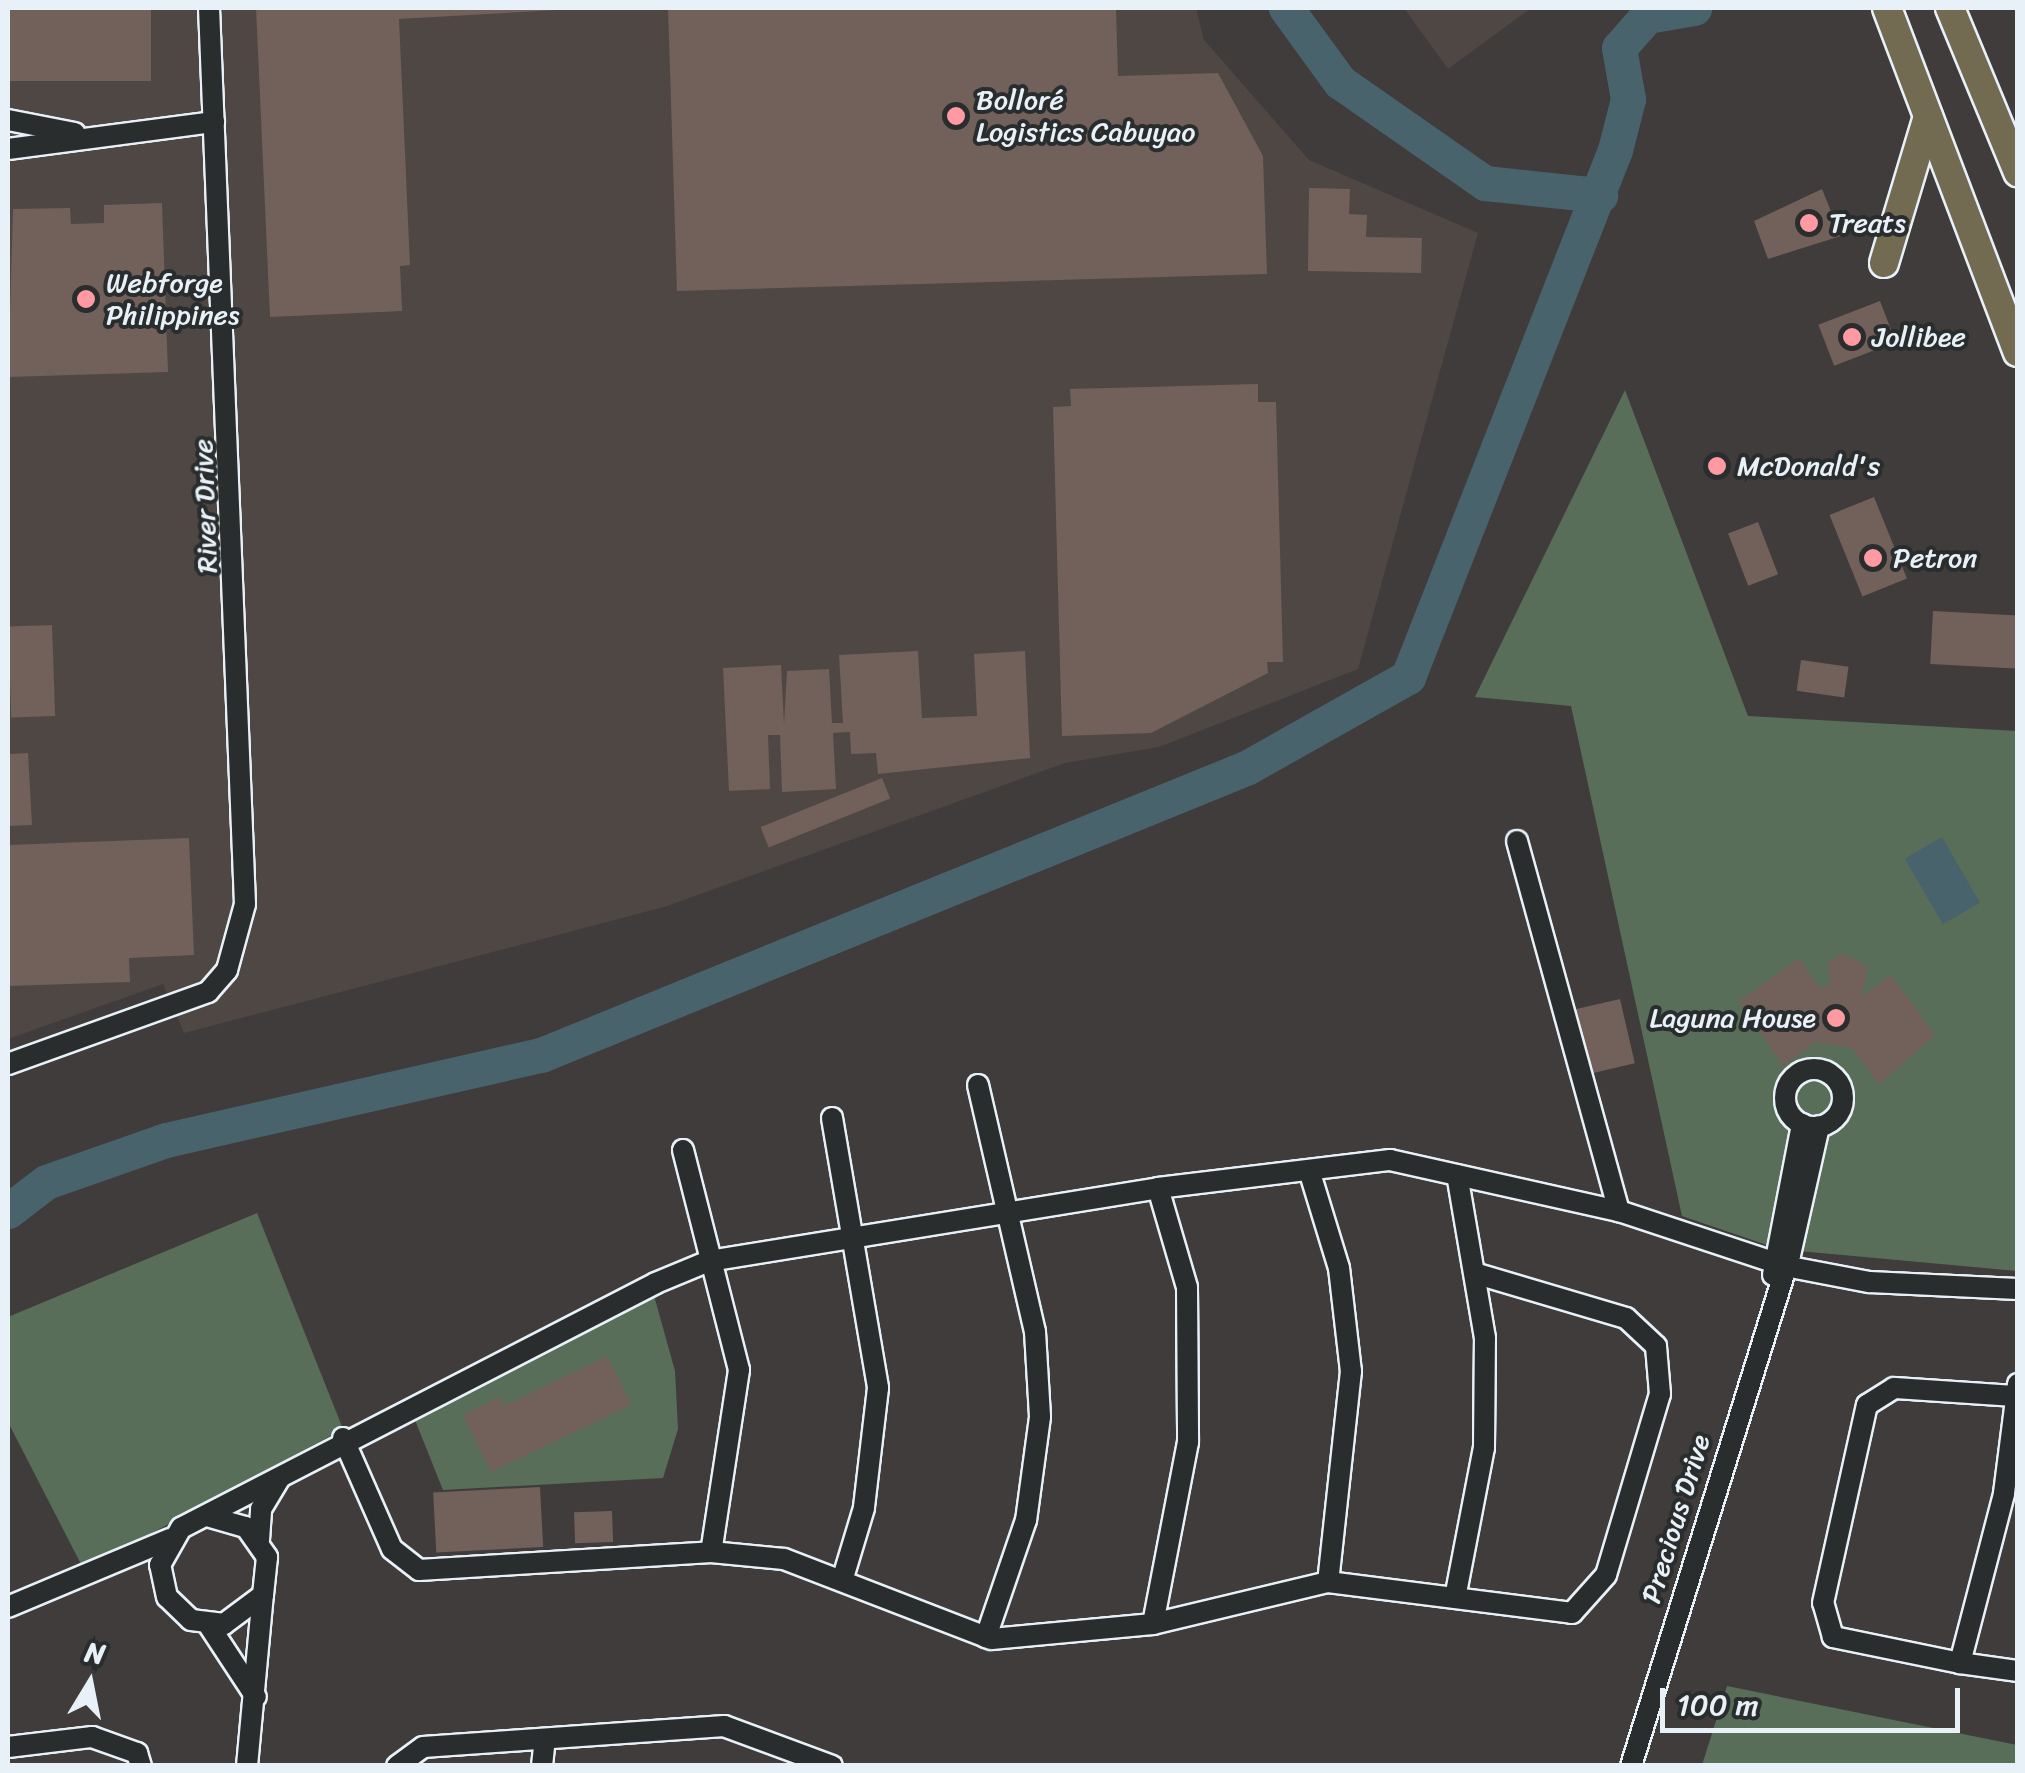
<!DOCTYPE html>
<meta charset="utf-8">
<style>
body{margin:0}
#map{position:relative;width:2025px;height:1773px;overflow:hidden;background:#403c3b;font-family:Sriracha,sans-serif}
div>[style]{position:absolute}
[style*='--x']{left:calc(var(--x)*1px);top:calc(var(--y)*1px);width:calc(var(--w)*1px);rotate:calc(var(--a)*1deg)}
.built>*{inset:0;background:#4f4744}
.green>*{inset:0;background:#596e59}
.water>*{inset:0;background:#48636c;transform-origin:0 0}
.river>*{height:35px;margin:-17.5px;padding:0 17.5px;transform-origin:17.5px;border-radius:17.5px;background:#48636c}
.building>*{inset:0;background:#72605a;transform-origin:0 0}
.roads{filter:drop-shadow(2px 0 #e8f1f8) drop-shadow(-2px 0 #e8f1f8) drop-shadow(0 2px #e8f1f8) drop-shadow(0 -2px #e8f1f8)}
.minor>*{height:20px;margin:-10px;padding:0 10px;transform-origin:10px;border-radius:10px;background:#2a2d2e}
.minor>.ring{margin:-10px;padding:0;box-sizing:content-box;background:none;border:20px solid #2a2d2e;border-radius:50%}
.highway>*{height:28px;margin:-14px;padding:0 14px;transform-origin:14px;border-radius:14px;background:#726b52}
.dots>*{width:28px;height:28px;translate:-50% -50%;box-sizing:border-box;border:5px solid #2a2d2e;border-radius:50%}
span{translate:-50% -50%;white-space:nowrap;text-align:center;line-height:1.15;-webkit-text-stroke:8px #2a2d2e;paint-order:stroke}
.poi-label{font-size:28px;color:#e8f1f8}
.left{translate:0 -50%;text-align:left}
.right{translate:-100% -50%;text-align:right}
.street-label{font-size:28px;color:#e8f1f8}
.frame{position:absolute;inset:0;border:10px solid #e8f1f8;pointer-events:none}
.north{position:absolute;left:40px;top:1633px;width:100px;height:100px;-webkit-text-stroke:8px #2a2d2e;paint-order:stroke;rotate:10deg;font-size:28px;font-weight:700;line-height:40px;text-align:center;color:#e8f1f8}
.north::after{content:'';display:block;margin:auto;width:35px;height:45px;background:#e8f1f8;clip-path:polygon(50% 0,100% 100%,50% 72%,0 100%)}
.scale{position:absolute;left:1660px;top:1688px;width:300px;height:45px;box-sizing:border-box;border:5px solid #e8f1f8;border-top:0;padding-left:12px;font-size:30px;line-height:35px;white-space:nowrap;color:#e8f1f8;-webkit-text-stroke:8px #2a2d2e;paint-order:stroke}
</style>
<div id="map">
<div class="built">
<i style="clip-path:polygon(8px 8px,1196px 8px,1204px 40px,1309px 160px,1478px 233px,1358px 669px,1159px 747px,1065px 763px,664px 907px,184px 1033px,163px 984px,8px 1039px)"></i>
<i style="clip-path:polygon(1404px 8px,1531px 8px,1448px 69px)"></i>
</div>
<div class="green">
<i style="clip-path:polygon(1625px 390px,1748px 716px,2017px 731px,2017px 1271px,1799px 1251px,1826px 1135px,1790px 1129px,1767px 1245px,1682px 1216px,1571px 706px,1475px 697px)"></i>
<i style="clip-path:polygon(257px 1213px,343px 1429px,84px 1570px,8px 1422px,8px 1317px)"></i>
<i style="clip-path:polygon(653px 1292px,675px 1371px,678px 1429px,663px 1478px,443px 1490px,411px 1410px)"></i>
<i style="clip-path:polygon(1727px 1686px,2017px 1745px,2017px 1765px,1702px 1765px)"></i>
</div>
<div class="water">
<i style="left:1942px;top:837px;width:76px;height:43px;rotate:60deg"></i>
</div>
<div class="river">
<i style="--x:1286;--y:8;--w:92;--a:53.9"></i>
<i style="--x:1340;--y:82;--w:177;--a:34.9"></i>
<i style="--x:1485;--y:183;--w:116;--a:6"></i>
<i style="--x:8;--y:1211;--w:48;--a:-37.3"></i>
<i style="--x:46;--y:1182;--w:127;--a:-19.3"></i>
<i style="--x:166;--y:1140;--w:385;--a:-12.8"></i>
<i style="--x:541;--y:1055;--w:763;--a:-22.16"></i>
<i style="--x:1248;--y:767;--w:184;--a:-29.4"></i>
<i style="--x:1408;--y:677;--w:566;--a:-68.56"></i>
<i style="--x:1615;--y:150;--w:53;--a:-75.7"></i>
<i style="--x:1628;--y:99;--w:52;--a:-100"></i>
<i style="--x:1619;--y:48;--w:43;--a:-48.8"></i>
<i style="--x:1647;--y:16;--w:48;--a:-9.7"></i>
</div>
<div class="building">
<i style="left:8px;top:8px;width:143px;height:73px"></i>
<i style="clip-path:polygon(256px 8px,591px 8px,399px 19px,410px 265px,400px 266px,402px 311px,270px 317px)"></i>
<i style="clip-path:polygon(668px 8px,1116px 8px,1118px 76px,1218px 73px,1263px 156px,1267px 274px,677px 291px)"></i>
<i style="clip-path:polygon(1309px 188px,1350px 189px,1349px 214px,1367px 215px,1366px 237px,1422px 238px,1421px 273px,1308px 271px)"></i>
<i style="clip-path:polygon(1822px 189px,1841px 236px,1768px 259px,1754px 221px)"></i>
<i style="clip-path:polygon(162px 203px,168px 372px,8px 377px,13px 209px,70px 208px,71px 224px,104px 223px,104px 205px)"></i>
<i style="left:1880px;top:301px;width:44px;height:66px;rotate:69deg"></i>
<i style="clip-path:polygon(1258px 384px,1258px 402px,1276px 402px,1283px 662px,1267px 662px,1268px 673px,1151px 733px,1062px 736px,1053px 407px,1071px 406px,1070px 389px)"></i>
<i style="left:1874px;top:497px;width:88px;height:48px;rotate:68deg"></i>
<i style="left:1758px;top:522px;width:56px;height:32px;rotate:69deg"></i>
<i style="left:1933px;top:611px;width:85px;height:53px;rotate:3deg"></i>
<i style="left:52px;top:625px;width:91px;height:44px;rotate:88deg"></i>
<i style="clip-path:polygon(918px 651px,922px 718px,977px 716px,974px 654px,1025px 651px,1030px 758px,878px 774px,876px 753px,851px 754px,850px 732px,833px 733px,836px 789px,782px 792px,780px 735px,768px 735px,770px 789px,729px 791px,723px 668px,781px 665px,784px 724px,787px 671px,829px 669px,832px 723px,843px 723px,839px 655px)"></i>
<i style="left:1801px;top:660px;width:48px;height:31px;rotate:8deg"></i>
<i style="clip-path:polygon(28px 753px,32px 825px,8px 826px,8px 754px)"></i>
<i style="left:882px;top:778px;width:22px;height:131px;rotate:68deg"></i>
<i style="clip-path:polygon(189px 838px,194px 955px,129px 958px,130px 982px,8px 986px,8px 845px)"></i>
<i style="clip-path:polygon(1842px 953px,1868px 967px,1861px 997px,1891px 975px,1935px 1035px,1879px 1085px,1852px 1048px,1816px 1042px,1783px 1066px,1739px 1001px,1799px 958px,1820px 989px,1830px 983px,1828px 962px)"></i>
<i style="left:1620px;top:999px;width:66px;height:47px;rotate:77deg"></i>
<i style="clip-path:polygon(607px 1356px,631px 1405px,491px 1472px,463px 1415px,500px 1397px,504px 1406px)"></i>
<i style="left:540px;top:1487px;width:60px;height:107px;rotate:87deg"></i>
<i style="left:612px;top:1511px;width:31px;height:38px;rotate:88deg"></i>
</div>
<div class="roads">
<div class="minor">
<i style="--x:8;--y:120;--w:68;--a:11"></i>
<i style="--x:8;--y:149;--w:208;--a:-7.5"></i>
<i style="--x:1517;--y:841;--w:384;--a:74.6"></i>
<i style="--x:8;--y:1064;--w:213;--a:-19.8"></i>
<i style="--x:208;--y:992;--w:29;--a:-49"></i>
<i style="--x:227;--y:970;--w:68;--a:-74.7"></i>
<i style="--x:245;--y:904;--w:897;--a:-92.3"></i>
<i class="ring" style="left:1785px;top:1069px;width:38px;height:38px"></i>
<i style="--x:978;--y:1085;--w:253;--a:77"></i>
<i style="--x:1035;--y:1332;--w:85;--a:86.6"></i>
<i style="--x:1040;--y:1417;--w:104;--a:97.7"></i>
<i style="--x:1026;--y:1520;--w:124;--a:108.9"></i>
<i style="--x:832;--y:1118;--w:274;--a:80.3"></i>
<i style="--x:878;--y:1388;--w:121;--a:96.7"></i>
<i style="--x:864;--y:1508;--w:76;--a:106.8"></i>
<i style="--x:683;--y:1150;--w:227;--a:75.7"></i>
<i style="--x:739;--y:1370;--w:184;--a:98.7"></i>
<i style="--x:1309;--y:1170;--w:102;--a:73"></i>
<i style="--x:1339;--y:1268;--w:104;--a:83.4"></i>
<i style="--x:1351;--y:1371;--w:212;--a:96.2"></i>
<i style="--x:1328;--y:1582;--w:246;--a:7.2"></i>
<i style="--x:1572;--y:1613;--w:51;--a:-48.2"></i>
<i style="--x:1606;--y:1575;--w:189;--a:-73.4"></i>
<i style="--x:1660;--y:1394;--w:48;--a:-94.8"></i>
<i style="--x:1656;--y:1346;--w:41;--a:-137"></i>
<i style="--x:1626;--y:1318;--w:155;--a:-163.5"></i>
<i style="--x:1158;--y:1188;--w:103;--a:73.7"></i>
<i style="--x:1187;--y:1287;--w:155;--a:89.6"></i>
<i style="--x:1188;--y:1442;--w:185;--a:100.9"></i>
<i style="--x:1153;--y:1624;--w:180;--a:-13.5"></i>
<i style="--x:1773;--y:1275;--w:154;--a:-79.1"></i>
<i style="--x:2018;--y:1384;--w:111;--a:97.3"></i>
<i style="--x:2004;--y:1494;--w:175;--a:104.6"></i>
<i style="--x:1960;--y:1663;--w:59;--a:7.9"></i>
<i style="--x:343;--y:1438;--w:121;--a:66.2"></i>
<i style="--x:392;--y:1549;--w:34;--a:38"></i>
<i style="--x:419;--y:1570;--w:293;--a:-3.5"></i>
<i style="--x:711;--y:1552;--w:73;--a:5.5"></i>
<i style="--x:784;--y:1559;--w:222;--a:21.1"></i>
<i style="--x:991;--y:1639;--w:163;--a:-5.3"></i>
<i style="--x:210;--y:1517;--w:37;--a:16"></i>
<i style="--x:246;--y:1527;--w:37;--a:55"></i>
<i style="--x:267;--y:1557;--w:38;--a:96"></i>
<i style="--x:263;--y:1595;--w:49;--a:143.4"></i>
<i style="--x:224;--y:1624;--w:33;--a:-173"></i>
<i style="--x:191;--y:1620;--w:33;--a:-136"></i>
<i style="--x:167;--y:1597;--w:33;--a:-102"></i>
<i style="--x:160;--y:1565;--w:43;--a:-60.4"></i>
<i style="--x:181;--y:1528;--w:534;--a:-27.28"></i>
<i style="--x:656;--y:1283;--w:57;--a:-22.5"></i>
<i style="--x:709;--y:1261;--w:455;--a:-9.2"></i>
<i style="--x:1158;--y:1188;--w:234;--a:-6.9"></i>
<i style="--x:1390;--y:1160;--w:235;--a:12.6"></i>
<i style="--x:1619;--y:1211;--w:175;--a:18.3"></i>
<i style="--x:1785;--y:1266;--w:86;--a:10.8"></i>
<i style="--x:1869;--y:1282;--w:149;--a:2.7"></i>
<i style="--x:259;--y:1540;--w:31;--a:-86"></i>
<i style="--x:261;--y:1509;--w:35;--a:-59"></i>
<i style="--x:1455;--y:1598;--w:153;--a:-79.1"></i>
<i style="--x:1484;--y:1448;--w:110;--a:-89.5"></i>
<i style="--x:1485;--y:1338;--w:165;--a:-99.7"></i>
<i style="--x:8;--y:1607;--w:176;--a:-22.8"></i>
<i style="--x:208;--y:1624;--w:87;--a:56.7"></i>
<i style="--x:1960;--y:1663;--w:130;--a:-168.4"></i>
<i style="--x:1833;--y:1637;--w:35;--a:-106"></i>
<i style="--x:1823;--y:1603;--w:203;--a:-77.5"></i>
<i style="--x:1867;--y:1405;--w:32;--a:-32"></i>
<i style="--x:1894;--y:1388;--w:122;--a:3.8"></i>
<i style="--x:8;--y:1747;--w:85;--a:-6.8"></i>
<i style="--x:92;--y:1737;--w:48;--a:19.6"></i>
<i style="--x:137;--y:1753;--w:14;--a:73"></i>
<i style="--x:247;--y:1766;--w:172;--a:-84.7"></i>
<i style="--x:397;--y:1766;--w:32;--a:-36"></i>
<i style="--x:423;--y:1747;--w:302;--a:-4"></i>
<i style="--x:724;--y:1726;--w:115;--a:20.3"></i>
<i style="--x:542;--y:1766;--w:27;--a:-84"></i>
<i style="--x:1631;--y:1766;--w:535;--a:-72.72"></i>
<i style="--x:1790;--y:1255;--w:132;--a:-77.3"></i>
</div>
<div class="highway">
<i style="--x:1887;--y:8;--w:368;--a:69.2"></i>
<i style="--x:1950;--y:8;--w:178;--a:67.5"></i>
<i style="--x:1884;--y:263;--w:153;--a:-73.3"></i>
</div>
</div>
<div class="dots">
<i style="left:956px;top:116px;background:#ff9aa2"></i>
<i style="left:1809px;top:223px;background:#ff9aa2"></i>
<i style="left:86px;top:299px;background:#ff9aa2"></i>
<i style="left:1852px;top:337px;background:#ff9aa2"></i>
<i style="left:1717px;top:466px;background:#ff9aa2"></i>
<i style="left:1873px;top:558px;background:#ff9aa2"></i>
<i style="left:1836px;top:1018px;background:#ff9aa2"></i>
</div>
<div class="poi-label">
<span class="left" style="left:976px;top:116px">Bolloré<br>Logistics Cabuyao</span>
<span class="left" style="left:1829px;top:223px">Treats</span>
<span class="left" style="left:106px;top:299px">Webforge<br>Philippines</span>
<span class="left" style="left:1872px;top:337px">Jollibee</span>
<span class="left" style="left:1737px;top:466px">McDonald's</span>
<span class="left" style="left:1893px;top:558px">Petron</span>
<span class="right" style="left:1816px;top:1018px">Laguna House</span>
</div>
<div class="street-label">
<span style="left:205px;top:506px;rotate:-92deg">River Drive</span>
<span style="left:1676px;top:1519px;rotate:-73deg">Precious Drive</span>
</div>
<div class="frame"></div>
<div class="north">N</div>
<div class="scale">100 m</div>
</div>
